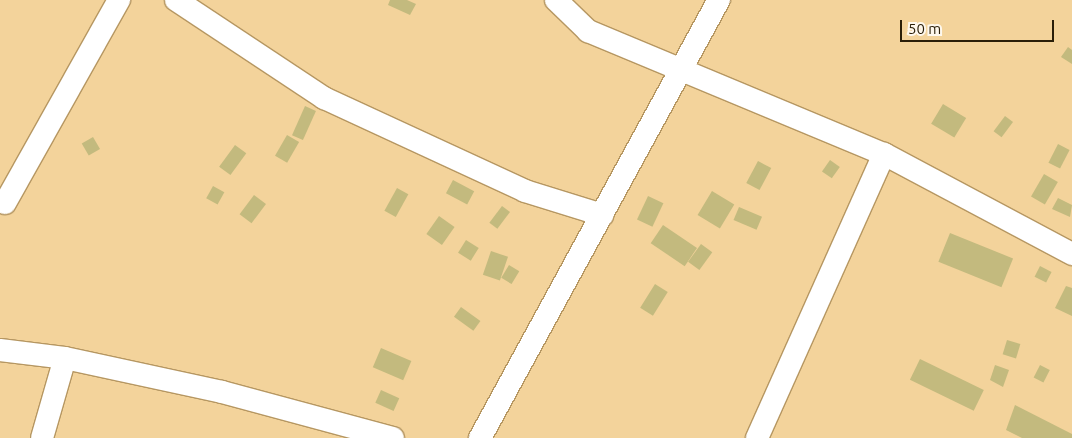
<!DOCTYPE html>
<style>
body{margin:0}
#map{position:relative;width:1072px;height:438px;overflow:hidden;background:#f3d39b;font-family:Ubuntu,sans-serif}
div>[style]{position:absolute}
[style*='--x']{left:calc(var(--x)*1px);top:calc(var(--y)*1px);width:calc(var(--w)*1px);rotate:calc(var(--a)*1deg)}
.building>*{inset:0;background:#c3ba7e;transform-origin:0 0}
.roads{filter:drop-shadow(1px 0 #b69762) drop-shadow(-1px 0 #b69762) drop-shadow(0 1px #b69762) drop-shadow(0 -1px #b69762)}
.minor>*{height:22px;margin:-11px;padding:0 11px;transform-origin:11px;border-radius:11px;background:#fff}
span{translate:-50% -50%;white-space:nowrap;text-align:center;line-height:1.15;-webkit-text-stroke:4px #fef8ed;paint-order:stroke}
.scale{position:absolute;left:900px;top:20px;width:154px;height:22px;box-sizing:border-box;border:2px solid #2a1e08;border-top:0;padding-left:6px;font-size:15px;line-height:18px;white-space:nowrap;color:#2a1e08;-webkit-text-stroke:4px #fef8ed;paint-order:stroke}
</style>
<div id="map">
<div class="building">
<i style="clip-path:polygon(390px 0,407px 0,416px 4px,410px 15px,388px 5px)"></i>
<i style="clip-path:polygon(1068px 47px,1072px 50px,1072px 64px,1061px 57px)"></i>
<i style="left:943px;top:104px;width:27px;height:23px;rotate:31deg"></i>
<i style="left:305px;top:106px;width:12px;height:32px;rotate:24deg"></i>
<i style="left:1005px;top:116px;width:10px;height:19px;rotate:37deg"></i>
<i style="left:287px;top:135px;width:14px;height:24px;rotate:30deg"></i>
<i style="left:93px;top:137px;width:14px;height:13px;rotate:60deg"></i>
<i style="left:1058px;top:144px;width:13px;height:21px;rotate:27deg"></i>
<i style="left:235px;top:145px;width:14px;height:27px;rotate:36deg"></i>
<i style="left:830px;top:160px;width:12px;height:14px;rotate:35deg"></i>
<i style="left:758px;top:161px;width:15px;height:25px;rotate:28deg"></i>
<i style="left:1044px;top:174px;width:16px;height:26px;rotate:30deg"></i>
<i style="left:453px;top:180px;width:24px;height:15px;rotate:28deg"></i>
<i style="left:213px;top:186px;width:13px;height:14px;rotate:29deg"></i>
<i style="left:397px;top:188px;width:13px;height:26px;rotate:29deg"></i>
<i style="left:712px;top:191px;width:26px;height:28px;rotate:31deg"></i>
<i style="left:254px;top:195px;width:15px;height:24px;rotate:37deg"></i>
<i style="left:648px;top:196px;width:17px;height:26px;rotate:25deg"></i>
<i style="clip-path:polygon(1058px 198px,1072px 205px,1070px 217px,1052px 209px)"></i>
<i style="left:502px;top:206px;width:10px;height:21px;rotate:37deg"></i>
<i style="left:739px;top:207px;width:25px;height:14px;rotate:23deg"></i>
<i style="left:439px;top:216px;width:19px;height:22px;rotate:35deg"></i>
<i style="left:663px;top:225px;width:41px;height:22px;rotate:34deg"></i>
<i style="left:950px;top:233px;width:68px;height:31px;rotate:22deg"></i>
<i style="left:466px;top:240px;width:15px;height:15px;rotate:32deg"></i>
<i style="left:701px;top:244px;width:14px;height:22px;rotate:36deg"></i>
<i style="left:491px;top:251px;width:18px;height:25px;rotate:19deg"></i>
<i style="left:509px;top:265px;width:12px;height:15px;rotate:31deg"></i>
<i style="left:1040px;top:266px;width:13px;height:12px;rotate:27deg"></i>
<i style="left:655px;top:284px;width:15px;height:28px;rotate:32deg"></i>
<i style="clip-path:polygon(1066px 286px,1072px 288px,1072px 316px,1055px 308px)"></i>
<i style="left:461px;top:307px;width:24px;height:12px;rotate:36deg"></i>
<i style="left:1007px;top:340px;width:14px;height:15px;rotate:17deg"></i>
<i style="left:381px;top:348px;width:33px;height:21px;rotate:23deg"></i>
<i style="left:920px;top:359px;width:71px;height:23px;rotate:26deg"></i>
<i style="clip-path:polygon(995px 365px,1009px 370px,1003px 387px,990px 380px)"></i>
<i style="left:1040px;top:365px;width:11px;height:14px;rotate:27deg"></i>
<i style="left:381px;top:390px;width:20px;height:14px;rotate:24deg"></i>
<i style="clip-path:polygon(1015px 405px,1072px 434px,1072px 438px,1022px 438px,1006px 430px)"></i>
</div>
<div class="roads">
<div class="minor">
<i style="--x:176;--y:0;--w:178;--a:33.5"></i>
<i style="--x:324;--y:98;--w:221;--a:24.8"></i>
<i style="--x:525;--y:191;--w:81;--a:17.3"></i>
<i style="--x:556;--y:0;--w:45;--a:44.1"></i>
<i style="--x:588;--y:31;--w:321;--a:22.6"></i>
<i style="--x:884;--y:154;--w:213;--a:28"></i>
<i style="--x:5;--y:203;--w:233;--a:-60.7"></i>
<i style="--x:0;--y:350;--w:65;--a:7"></i>
<i style="--x:65;--y:358;--w:161;--a:12.2"></i>
<i style="--x:222;--y:392;--w:177;--a:15.1"></i>
<i style="--x:42;--y:438;--w:83;--a:-74"></i>
<i style="--x:480;--y:438;--w:499;--a:-61.4"></i>
<i style="--x:757;--y:438;--w:311;--a:-65.9"></i>
</div>
</div>
<div class="scale">50 m</div>
</div>
